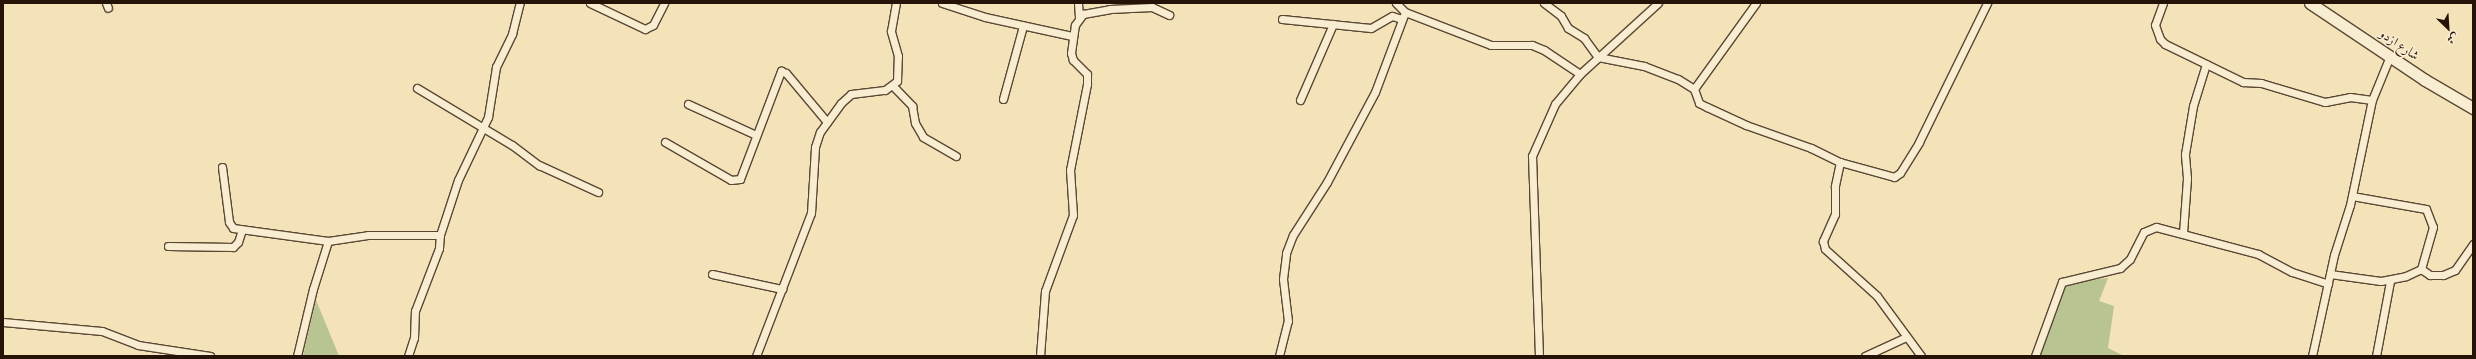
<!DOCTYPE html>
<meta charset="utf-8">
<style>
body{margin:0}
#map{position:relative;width:2476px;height:359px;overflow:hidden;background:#f4e2b8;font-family:"EB Garamond",Amiri,serif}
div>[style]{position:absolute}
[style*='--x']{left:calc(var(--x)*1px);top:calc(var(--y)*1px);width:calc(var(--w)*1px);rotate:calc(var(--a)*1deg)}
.green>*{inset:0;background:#b8c492}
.roads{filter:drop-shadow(1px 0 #5a4734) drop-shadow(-1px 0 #5a4734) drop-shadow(0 1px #5a4734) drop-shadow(0 -1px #5a4734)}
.street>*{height:7px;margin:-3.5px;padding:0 3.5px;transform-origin:3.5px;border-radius:3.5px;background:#f8ecd1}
.secondary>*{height:11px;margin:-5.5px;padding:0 5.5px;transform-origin:5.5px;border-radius:5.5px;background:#f8ecd1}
span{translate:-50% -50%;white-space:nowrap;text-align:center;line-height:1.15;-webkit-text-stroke:3px #f8ecd1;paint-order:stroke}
.street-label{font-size:13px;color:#261308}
.frame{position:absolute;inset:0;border:4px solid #261308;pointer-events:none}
.north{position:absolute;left:2428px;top:8px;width:40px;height:40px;-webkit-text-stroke:3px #f8ecd1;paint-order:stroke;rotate:155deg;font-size:11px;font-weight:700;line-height:16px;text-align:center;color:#261308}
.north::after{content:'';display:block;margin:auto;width:14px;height:18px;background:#261308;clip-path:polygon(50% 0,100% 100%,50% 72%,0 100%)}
</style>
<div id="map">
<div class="green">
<i style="clip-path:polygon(2108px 278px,2099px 301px,2114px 306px,2108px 348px,2124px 356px,2039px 356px,2067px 283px)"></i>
<i style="clip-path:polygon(316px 300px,339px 356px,303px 356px)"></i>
</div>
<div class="roads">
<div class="street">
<i style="--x:106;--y:3;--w:5;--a:68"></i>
<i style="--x:590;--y:3;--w:61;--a:25.3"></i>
<i style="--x:645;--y:29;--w:9;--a:-27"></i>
<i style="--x:653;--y:25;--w:25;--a:-63"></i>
<i style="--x:942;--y:3;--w:45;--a:18"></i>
<i style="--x:985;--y:17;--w:89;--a:12.3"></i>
<i style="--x:1078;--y:3;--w:14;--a:86"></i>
<i style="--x:1396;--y:3;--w:13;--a:45"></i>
<i style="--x:1405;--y:12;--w:92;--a:21"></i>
<i style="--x:1491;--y:45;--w:41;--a:0"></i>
<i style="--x:1532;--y:45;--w:13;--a:23"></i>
<i style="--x:1544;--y:50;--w:43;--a:33.7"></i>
<i style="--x:1544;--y:3;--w:21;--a:37"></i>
<i style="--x:1561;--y:16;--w:14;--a:60"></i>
<i style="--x:1568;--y:28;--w:19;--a:32"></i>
<i style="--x:1584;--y:38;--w:24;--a:54"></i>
<i style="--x:1598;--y:57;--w:47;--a:11.1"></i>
<i style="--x:1644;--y:66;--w:36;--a:21"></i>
<i style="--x:1678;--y:79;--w:19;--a:32"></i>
<i style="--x:1694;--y:89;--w:15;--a:70"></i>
<i style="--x:1699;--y:103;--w:9;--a:27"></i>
<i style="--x:1707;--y:107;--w:43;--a:24.8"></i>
<i style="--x:1746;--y:125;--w:69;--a:19.5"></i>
<i style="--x:1811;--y:148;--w:32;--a:26"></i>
<i style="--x:1840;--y:162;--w:56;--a:15.5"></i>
<i style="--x:1894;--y:177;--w:7;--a:-34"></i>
<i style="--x:1900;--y:173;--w:36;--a:-58"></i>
<i style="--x:1919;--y:142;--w:155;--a:-63.9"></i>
<i style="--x:2163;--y:3;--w:23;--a:110"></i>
<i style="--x:2155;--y:25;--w:15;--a:70"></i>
<i style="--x:2160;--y:39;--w:7;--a:45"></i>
<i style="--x:2165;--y:44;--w:87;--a:26"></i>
<i style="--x:2243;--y:82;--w:18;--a:3"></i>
<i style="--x:2261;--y:83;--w:67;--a:16.5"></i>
<i style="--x:2325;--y:102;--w:25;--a:-11"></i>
<i style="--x:2350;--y:97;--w:22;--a:8"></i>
<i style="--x:1282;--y:19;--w:89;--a:5.8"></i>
<i style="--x:1371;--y:28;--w:24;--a:-30"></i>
<i style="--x:1392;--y:16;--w:10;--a:17"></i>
<i style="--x:893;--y:86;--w:28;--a:46"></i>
<i style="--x:912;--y:106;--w:17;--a:80"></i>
<i style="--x:915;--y:123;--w:16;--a:60"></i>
<i style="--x:923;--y:137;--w:38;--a:30"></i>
<i style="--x:417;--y:88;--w:111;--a:31"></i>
<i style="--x:512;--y:145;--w:34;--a:37"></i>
<i style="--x:539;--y:165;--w:65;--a:24.6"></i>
<i style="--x:1694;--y:89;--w:106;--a:-54.2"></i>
<i style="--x:1003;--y:99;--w:76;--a:-74.7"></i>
<i style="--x:1300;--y:100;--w:83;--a:-66.5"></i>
<i style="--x:688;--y:104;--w:75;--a:24.5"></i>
<i style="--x:665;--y:142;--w:76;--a:29.9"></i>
<i style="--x:731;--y:180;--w:9;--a:-6"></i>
<i style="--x:740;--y:179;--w:116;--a:-69.2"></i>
<i style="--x:781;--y:71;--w:5;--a:22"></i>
<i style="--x:786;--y:73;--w:64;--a:50.1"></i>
<i style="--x:1840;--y:162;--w:25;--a:102"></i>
<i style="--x:1835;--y:186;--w:28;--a:90"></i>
<i style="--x:1835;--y:214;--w:30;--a:114"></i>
<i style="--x:1823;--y:241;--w:8;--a:76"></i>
<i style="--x:1825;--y:249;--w:70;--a:42.1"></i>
<i style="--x:1877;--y:296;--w:74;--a:53.7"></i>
<i style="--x:222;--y:167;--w:55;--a:82.7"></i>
<i style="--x:229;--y:222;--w:7;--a:56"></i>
<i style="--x:233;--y:228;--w:96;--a:7.8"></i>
<i style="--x:2352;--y:196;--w:75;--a:10"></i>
<i style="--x:2426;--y:209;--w:19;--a:69"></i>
<i style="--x:2433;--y:227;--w:44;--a:105.9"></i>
<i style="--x:2183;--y:233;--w:55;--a:-85.8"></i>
<i style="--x:2187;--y:178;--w:24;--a:-95"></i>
<i style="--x:2185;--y:154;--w:49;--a:-80.5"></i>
<i style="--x:2193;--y:106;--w:44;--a:-72.8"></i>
<i style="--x:168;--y:246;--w:65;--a:0.9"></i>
<i style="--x:233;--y:247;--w:7;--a:-45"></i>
<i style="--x:238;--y:242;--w:13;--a:-72"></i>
<i style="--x:712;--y:274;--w:72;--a:12.1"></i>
<i style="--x:2330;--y:274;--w:51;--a:7.8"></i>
<i style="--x:2381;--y:281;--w:25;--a:-11"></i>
<i style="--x:2406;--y:276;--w:17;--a:-25"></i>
<i style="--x:2421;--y:269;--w:11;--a:34"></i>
<i style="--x:2430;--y:275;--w:13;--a:0"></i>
<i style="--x:2443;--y:275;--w:13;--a:-23"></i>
<i style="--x:2455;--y:270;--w:32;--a:-55"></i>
<i style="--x:3;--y:322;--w:99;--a:5.2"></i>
<i style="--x:102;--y:331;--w:39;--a:21"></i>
<i style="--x:138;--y:345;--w:73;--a:8.7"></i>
<i style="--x:297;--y:356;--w:69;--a:-76.6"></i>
<i style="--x:313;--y:289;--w:50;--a:-72.6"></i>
<i style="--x:328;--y:241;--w:40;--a:-8.5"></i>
<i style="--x:368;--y:235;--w:72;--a:0"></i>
<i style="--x:440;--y:235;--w:58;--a:-71.9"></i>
<i style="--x:458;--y:180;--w:70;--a:-64.5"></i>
<i style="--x:488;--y:117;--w:51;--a:-80.9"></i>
<i style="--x:496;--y:67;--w:37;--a:-64"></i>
<i style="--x:512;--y:34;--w:32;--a:-76"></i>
<i style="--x:408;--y:356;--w:19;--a:-72"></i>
<i style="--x:414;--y:338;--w:27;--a:-88"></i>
<i style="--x:415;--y:311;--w:67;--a:-69.1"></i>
<i style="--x:439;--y:248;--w:13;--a:-86"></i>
<i style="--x:756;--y:356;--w:153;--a:-69"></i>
<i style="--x:811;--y:213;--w:66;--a:-86.5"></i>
<i style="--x:815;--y:147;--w:16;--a:-72"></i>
<i style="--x:820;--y:132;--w:36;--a:-54"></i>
<i style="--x:841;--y:103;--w:13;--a:-42"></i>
<i style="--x:851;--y:94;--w:34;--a:-7"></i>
<i style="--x:885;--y:90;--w:15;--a:-37"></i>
<i style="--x:897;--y:81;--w:25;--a:-88"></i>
<i style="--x:898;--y:56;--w:26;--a:-106"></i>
<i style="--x:891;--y:31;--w:28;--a:-80"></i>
<i style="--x:1040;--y:356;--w:65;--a:-85.6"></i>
<i style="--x:1045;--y:291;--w:81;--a:-69.8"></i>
<i style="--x:1073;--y:215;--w:45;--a:-93.8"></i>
<i style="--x:1070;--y:170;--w:88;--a:-78.8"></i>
<i style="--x:1087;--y:84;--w:10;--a:-90"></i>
<i style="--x:1087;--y:74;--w:20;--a:-135"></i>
<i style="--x:1073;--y:60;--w:7;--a:-106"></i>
<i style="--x:1071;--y:53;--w:28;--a:-82"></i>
<i style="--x:1075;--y:25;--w:14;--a:-54"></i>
<i style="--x:1083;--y:14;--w:27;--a:-10"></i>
<i style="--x:1110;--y:9;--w:42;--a:-2.7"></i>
<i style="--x:1152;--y:7;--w:19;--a:25"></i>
<i style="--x:1279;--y:356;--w:36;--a:-76"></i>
<i style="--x:1288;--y:321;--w:42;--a:-96.8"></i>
<i style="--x:1283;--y:279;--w:26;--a:-83"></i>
<i style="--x:1286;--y:253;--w:19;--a:-69"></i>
<i style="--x:1293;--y:235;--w:63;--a:-57.3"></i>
<i style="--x:1327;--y:182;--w:102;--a:-61.9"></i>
<i style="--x:1375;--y:92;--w:85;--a:-69.4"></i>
<i style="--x:1539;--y:356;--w:200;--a:-92"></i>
<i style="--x:1532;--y:156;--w:57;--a:-66.1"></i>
<i style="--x:1555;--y:104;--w:39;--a:-50"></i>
<i style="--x:1580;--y:74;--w:105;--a:-42.3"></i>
<i style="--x:1865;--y:356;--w:45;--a:-24.9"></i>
<i style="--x:2035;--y:356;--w:79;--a:-70"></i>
<i style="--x:2062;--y:282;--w:60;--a:-13.6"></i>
<i style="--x:2120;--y:268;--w:13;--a:-42"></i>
<i style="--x:2130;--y:259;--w:30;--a:-63"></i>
<i style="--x:2144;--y:232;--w:13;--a:-23"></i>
<i style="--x:2156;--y:227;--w:106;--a:14.8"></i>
<i style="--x:2258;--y:254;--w:38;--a:28"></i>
<i style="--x:2292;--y:272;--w:38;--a:18"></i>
<i style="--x:2312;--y:356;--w:103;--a:-77.7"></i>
<i style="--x:2334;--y:255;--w:52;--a:-72.3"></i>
<i style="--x:2350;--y:205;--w:107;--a:-78.2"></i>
<i style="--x:2372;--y:100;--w:48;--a:-67.8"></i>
<i style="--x:2376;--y:356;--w:76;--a:-79.4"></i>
</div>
<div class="secondary">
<i style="--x:2310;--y:3;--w:138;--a:33.8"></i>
<i style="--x:2425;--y:80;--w:56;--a:30.3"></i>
</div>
</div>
<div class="street-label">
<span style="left:2399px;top:45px;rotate:34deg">شارع ازدو</span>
</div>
<div class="frame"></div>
<div class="north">ش</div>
</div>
